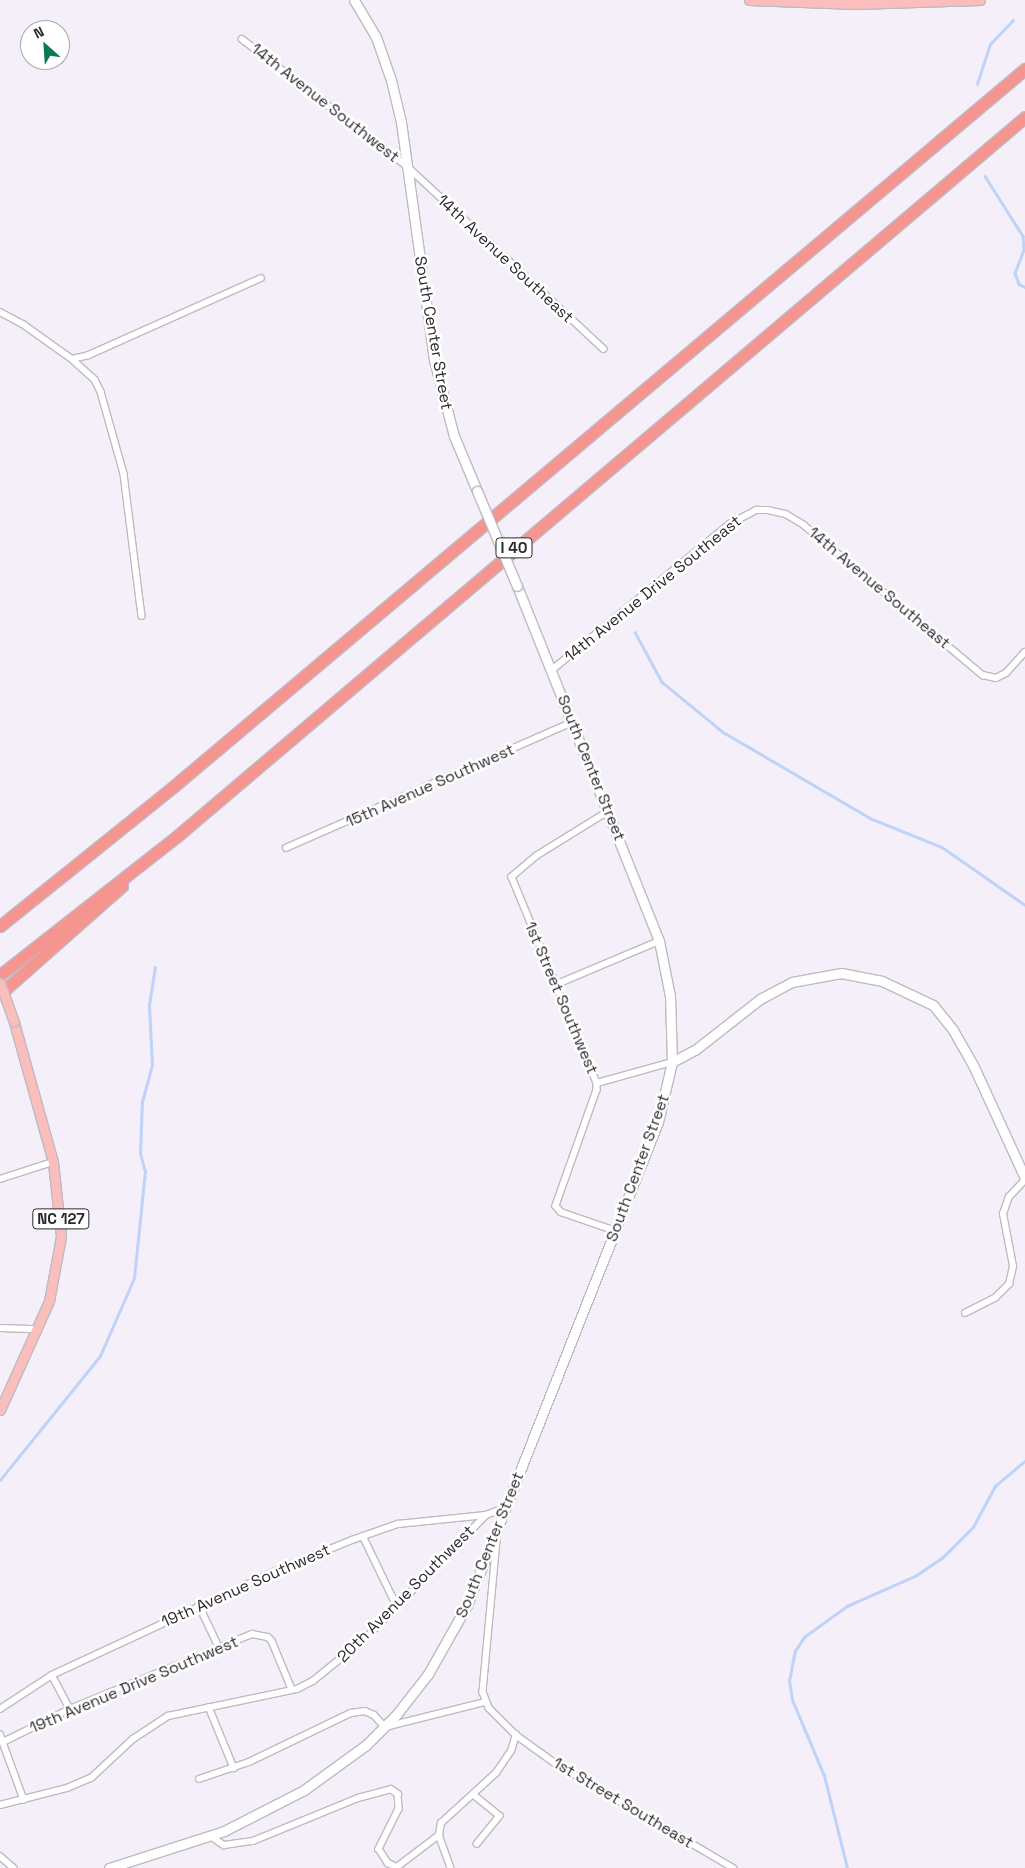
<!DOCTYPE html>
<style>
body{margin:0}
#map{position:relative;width:1025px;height:1868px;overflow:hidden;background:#f4eff9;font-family:"Space Grotesk",sans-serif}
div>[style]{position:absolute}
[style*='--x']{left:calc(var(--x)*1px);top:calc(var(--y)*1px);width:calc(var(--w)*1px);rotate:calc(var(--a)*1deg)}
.stream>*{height:2.5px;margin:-1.25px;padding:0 1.25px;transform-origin:1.25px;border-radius:1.25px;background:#bfd3f8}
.roads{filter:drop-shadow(1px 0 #bebac3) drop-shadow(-1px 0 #bebac3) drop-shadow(0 1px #bebac3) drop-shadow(0 -1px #bebac3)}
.street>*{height:5.5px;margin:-2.75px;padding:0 2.75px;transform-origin:2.75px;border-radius:2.75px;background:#fff}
.secondary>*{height:9px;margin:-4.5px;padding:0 4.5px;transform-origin:4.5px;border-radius:4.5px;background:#fff}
.primary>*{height:9px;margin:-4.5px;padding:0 4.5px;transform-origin:4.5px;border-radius:4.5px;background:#fabfbc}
.highway>*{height:11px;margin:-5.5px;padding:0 5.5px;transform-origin:5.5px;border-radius:5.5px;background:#f6958f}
.bridges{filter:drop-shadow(1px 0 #bebac3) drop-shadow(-1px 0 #bebac3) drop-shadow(0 1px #bebac3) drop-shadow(0 -1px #bebac3)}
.secondary-bridge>*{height:9px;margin:-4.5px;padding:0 4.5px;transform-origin:4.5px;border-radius:4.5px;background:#fff}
.primary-bridge>*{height:9px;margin:-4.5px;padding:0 4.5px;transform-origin:4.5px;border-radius:4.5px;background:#fabfbc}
span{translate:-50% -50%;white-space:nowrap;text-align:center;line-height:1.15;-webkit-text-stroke:5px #fff;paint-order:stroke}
.shield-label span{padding:1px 4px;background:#fff;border:1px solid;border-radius:4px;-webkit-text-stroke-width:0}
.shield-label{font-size:15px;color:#2a292c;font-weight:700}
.street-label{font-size:16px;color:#2a292c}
.north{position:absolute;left:20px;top:20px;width:50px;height:50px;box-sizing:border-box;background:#fff;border:1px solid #aaa9ab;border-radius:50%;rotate:334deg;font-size:14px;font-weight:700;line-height:20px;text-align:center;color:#2a292c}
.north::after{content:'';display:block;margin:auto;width:18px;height:22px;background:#0b7954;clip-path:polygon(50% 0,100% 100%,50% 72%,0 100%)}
</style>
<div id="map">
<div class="stream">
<i style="--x:977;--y:84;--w:42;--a:-72"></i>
<i style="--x:990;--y:44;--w:33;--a:-46"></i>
<i style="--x:985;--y:176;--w:71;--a:57.7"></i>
<i style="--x:1023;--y:236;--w:14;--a:86"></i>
<i style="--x:1024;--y:250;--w:25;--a:111"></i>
<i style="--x:1015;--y:273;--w:12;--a:70"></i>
<i style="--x:1019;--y:284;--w:7;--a:27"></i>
<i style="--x:635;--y:632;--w:57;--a:61.6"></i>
<i style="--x:662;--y:682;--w:79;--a:39.3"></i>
<i style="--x:723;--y:732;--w:173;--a:30.3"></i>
<i style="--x:872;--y:819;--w:75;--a:21.8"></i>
<i style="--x:942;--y:847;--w:101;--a:34.9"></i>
<i style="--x:0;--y:1480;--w:159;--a:-51.1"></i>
<i style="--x:100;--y:1356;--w:85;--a:-66.4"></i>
<i style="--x:134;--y:1278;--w:107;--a:-84.1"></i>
<i style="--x:145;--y:1172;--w:20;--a:-105"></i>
<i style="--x:140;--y:1153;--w:51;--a:-87.8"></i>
<i style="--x:142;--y:1102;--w:38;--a:-75"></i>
<i style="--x:152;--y:1065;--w:60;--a:-92.9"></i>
<i style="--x:149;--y:1005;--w:38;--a:-81"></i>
<i style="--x:847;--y:1868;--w:95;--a:-104"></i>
<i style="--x:824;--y:1776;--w:82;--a:-112.8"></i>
<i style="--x:792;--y:1700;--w:19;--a:-99"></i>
<i style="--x:789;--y:1681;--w:31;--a:-79"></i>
<i style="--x:795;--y:1651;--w:17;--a:-57"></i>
<i style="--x:804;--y:1637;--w:53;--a:-35.8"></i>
<i style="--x:847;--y:1606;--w:74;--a:-23.8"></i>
<i style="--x:915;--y:1576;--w:32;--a:-34"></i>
<i style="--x:942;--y:1558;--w:44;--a:-45"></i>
<i style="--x:973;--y:1527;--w:47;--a:-61.8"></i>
<i style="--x:995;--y:1486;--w:39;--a:-40"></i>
</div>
<div class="roads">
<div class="street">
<i style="--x:242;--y:39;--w:210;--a:37.6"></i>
<i style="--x:408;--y:167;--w:267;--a:42.9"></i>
<i style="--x:0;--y:312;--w:26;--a:28"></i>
<i style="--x:23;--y:324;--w:60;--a:35.5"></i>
<i style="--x:72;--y:359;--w:31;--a:42"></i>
<i style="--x:95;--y:380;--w:13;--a:63"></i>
<i style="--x:101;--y:392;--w:85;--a:74.3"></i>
<i style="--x:124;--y:474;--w:143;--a:82.8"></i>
<i style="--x:72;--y:359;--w:17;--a:-13"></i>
<i style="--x:89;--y:355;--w:188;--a:-24.1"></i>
<i style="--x:552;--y:670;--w:230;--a:-39.4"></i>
<i style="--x:730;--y:524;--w:30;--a:-28"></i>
<i style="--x:756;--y:510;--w:12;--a:0"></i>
<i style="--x:768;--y:510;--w:18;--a:13"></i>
<i style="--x:786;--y:514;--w:21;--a:31"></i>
<i style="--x:804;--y:525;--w:234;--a:40"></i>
<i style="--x:983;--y:675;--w:13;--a:13"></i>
<i style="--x:996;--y:678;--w:11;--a:-27"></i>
<i style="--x:1006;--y:673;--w:28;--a:-48"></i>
<i style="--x:608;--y:812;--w:84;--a:148.2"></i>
<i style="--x:537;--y:856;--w:33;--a:140"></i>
<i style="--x:512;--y:877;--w:223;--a:67.6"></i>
<i style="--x:597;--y:1083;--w:7;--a:90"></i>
<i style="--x:597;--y:1090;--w:123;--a:109.5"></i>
<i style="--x:556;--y:1206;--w:8;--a:50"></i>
<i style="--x:561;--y:1212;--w:58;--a:19.1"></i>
<i style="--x:286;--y:848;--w:313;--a:-23.7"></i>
<i style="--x:555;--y:985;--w:113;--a:-22.9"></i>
<i style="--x:597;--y:1083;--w:78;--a:-15.6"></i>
<i style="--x:0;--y:1179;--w:56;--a:-17.8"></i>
<i style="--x:965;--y:1313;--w:34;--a:-27"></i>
<i style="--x:995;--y:1298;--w:20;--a:-45"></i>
<i style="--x:1009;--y:1284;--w:18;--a:-77"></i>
<i style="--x:1013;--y:1266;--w:53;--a:-100.9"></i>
<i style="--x:1003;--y:1214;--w:18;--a:-71"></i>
<i style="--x:1009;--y:1197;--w:23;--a:-47"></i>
<i style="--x:0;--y:1328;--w:38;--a:2"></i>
<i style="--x:498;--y:1530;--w:163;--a:95.3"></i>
<i style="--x:483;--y:1692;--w:17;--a:69"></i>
<i style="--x:489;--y:1708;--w:38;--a:45"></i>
<i style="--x:516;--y:1735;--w:48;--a:35.7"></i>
<i style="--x:555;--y:1763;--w:207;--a:30.5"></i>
<i style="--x:363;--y:1536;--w:78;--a:64.1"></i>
<i style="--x:199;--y:1605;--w:47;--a:64.5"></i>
<i style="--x:52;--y:1675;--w:38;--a:62"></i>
<i style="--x:209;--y:1707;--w:66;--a:67.7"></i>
<i style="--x:0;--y:1709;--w:62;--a:-33.2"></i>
<i style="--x:52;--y:1675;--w:251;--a:-24.9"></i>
<i style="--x:280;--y:1569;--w:78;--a:-21.9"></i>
<i style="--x:352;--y:1540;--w:49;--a:-19.2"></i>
<i style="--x:398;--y:1524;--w:88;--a:-5.8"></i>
<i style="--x:486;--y:1515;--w:22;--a:-21"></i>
<i style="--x:0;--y:1734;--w:70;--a:70"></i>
<i style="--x:3;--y:1742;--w:75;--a:-26.2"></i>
<i style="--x:70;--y:1709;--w:197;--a:-22.4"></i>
<i style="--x:252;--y:1634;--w:16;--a:11"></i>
<i style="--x:268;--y:1637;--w:6;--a:45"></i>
<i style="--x:272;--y:1641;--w:52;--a:67.4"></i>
<i style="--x:199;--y:1779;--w:53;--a:-18.8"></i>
<i style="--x:249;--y:1762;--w:113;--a:-25.7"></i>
<i style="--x:351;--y:1713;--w:14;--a:-8"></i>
<i style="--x:365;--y:1711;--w:10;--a:24"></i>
<i style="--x:374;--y:1715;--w:16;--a:47"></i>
<i style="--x:385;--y:1727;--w:103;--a:-14"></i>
<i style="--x:474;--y:1795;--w:33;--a:39"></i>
<i style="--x:500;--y:1816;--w:36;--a:129"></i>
<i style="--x:0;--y:1805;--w:69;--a:-14.2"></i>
<i style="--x:67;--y:1788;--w:26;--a:-23"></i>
<i style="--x:91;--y:1778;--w:57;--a:-42.9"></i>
<i style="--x:133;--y:1739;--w:42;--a:-33.3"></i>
<i style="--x:168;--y:1716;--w:132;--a:-11.8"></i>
<i style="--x:297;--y:1689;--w:18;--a:-27"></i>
<i style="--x:313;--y:1681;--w:70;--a:-39.2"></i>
<i style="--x:367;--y:1637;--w:170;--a:-45.7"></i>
<i style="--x:439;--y:1835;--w:35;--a:70"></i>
<i style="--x:211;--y:1836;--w:16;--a:35"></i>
<i style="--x:224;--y:1845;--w:29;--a:-8"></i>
<i style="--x:253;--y:1841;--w:113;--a:-22.3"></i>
<i style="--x:358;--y:1798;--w:34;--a:-15"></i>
<i style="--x:391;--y:1789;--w:9;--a:36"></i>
<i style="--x:398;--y:1794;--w:15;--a:86"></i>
<i style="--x:399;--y:1809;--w:45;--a:116.6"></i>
<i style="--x:379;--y:1849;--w:17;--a:57"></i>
<i style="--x:388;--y:1863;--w:10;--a:24"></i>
<i style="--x:397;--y:1867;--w:53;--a:-37.3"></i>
<i style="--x:439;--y:1835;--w:12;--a:-81"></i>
<i style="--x:441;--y:1823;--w:74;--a:-42.3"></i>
<i style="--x:496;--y:1773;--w:27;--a:-56"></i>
<i style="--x:511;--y:1751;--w:17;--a:-73"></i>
<i style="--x:0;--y:1856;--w:18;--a:41"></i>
</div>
<div class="secondary">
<i style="--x:354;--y:0;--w:43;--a:59.3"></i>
<i style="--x:376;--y:37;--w:46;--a:70.8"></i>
<i style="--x:391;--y:80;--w:43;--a:76.6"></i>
<i style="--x:401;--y:122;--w:240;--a:82.1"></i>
<i style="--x:434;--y:360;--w:79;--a:75.3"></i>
<i style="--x:454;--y:436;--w:60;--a:67.3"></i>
<i style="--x:672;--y:1062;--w:26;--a:-28"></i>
<i style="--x:695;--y:1050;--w:83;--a:-38.1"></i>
<i style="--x:760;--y:999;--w:36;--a:-28"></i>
<i style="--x:792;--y:982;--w:50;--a:-10.4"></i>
<i style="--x:841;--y:973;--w:42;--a:11"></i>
<i style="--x:882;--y:981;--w:56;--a:25.2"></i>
<i style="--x:933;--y:1005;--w:32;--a:51"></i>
<i style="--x:953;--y:1030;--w:40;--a:60.3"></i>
<i style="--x:973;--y:1065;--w:124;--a:65.3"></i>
<i style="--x:109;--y:1868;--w:121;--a:-17.8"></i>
<i style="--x:224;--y:1831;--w:90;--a:-27.1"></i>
<i style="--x:304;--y:1790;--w:77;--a:-36"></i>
<i style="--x:366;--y:1745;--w:42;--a:-45"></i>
<i style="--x:396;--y:1715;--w:52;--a:-52"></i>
<i style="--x:428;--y:1674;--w:79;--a:-60.5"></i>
<i style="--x:467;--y:1605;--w:519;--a:-68.42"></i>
<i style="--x:658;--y:1122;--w:62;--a:-76.9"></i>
<i style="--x:672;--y:1062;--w:66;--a:-91.7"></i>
<i style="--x:670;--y:996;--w:56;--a:-101.3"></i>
<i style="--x:659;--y:941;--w:382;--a:-111.8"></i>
</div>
<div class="primary">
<i style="--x:749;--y:0;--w:106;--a:2.2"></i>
<i style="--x:855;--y:4;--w:125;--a:-1.8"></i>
<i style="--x:0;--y:1410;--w:120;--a:-65.8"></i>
<i style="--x:49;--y:1301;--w:66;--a:-79.5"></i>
<i style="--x:61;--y:1236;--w:74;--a:-96.2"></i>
<i style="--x:53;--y:1162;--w:145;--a:-105.6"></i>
</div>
<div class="highway">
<i style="--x:0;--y:926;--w:223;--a:-38.8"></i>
<i style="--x:174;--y:786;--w:1113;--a:-40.12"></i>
<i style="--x:0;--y:975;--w:224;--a:-38.1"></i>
<i style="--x:176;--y:837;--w:1113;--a:-40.3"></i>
<i style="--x:0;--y:994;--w:163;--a:-41.5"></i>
</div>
</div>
<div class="bridges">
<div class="secondary-bridge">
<i style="--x:477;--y:491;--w:103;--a:67.2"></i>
</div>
<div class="primary-bridge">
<i style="--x:0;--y:983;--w:41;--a:70.3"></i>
</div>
</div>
<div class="shield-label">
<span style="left:514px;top:548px">I 40</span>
<span style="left:61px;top:1219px">NC 127</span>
</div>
<div class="street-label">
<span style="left:325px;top:103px;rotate:38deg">14th Avenue Southwest</span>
<span style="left:505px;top:259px;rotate:43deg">14th Avenue Southeast</span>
<span style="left:433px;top:333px;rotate:80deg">South Center Street</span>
<span style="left:879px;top:588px;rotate:40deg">14th Avenue Southeast</span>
<span style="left:653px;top:589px;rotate:-39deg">14th Avenue Drive Southeast</span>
<span style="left:591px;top:768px;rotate:68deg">South Center Street</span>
<span style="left:430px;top:786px;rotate:-24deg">15th Avenue Southwest</span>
<span style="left:561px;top:998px;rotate:67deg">1st Street Southwest</span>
<span style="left:638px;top:1168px;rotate:-70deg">South Center Street</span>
<span style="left:490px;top:1545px;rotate:-68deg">South Center Street</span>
<span style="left:246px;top:1586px;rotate:-24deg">19th Avenue Southwest</span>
<span style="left:406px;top:1594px;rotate:-45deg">20th Avenue Southwest</span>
<span style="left:134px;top:1685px;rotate:-23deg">19th Avenue Drive Southwest</span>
<span style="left:623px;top:1803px;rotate:31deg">1st Street Southeast</span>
</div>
<div class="north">N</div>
</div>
